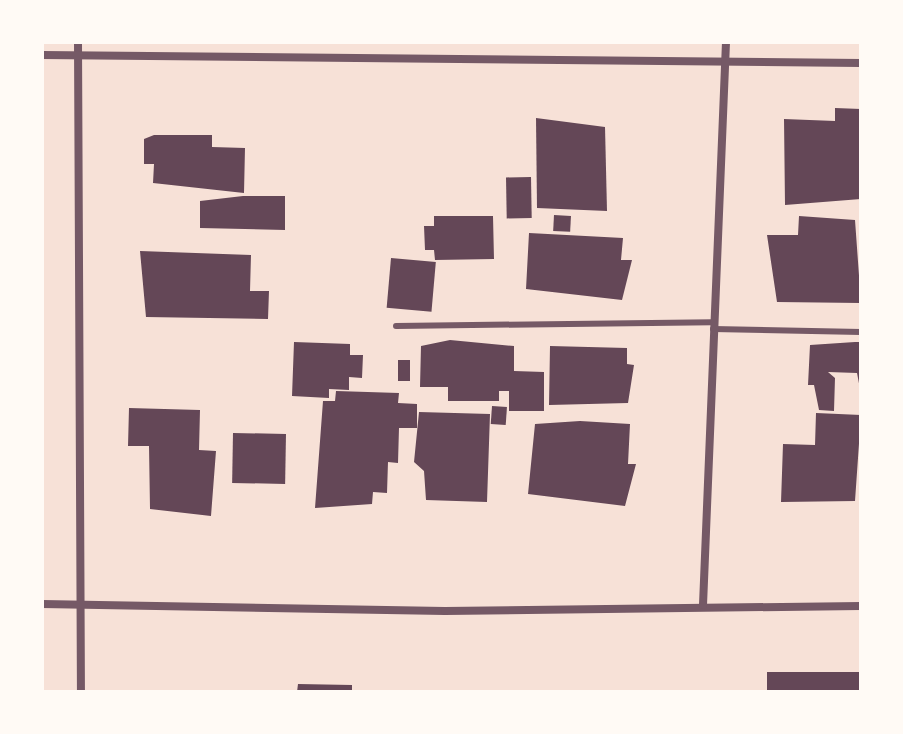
<!DOCTYPE html>
<style>
body{margin:0}
#map{position:relative;width:903px;height:734px;overflow:hidden;background:#f7e1d7;font-family:"Varela Round",sans-serif}
div>[style]{position:absolute}
[style*='--x']{left:calc(var(--x)*1px);top:calc(var(--y)*1px);width:calc(var(--w)*1px);rotate:calc(var(--a)*1deg)}
.building>*{inset:0;background:#644757;transform-origin:0 0}
.service>*{height:6px;margin:-3px;padding:0 3px;transform-origin:3px;border-radius:3px;background:#755966}
.minor>*{height:8px;margin:-4px;padding:0 4px;transform-origin:4px;border-radius:4px;background:#755966}
span{translate:-50% -50%;white-space:nowrap;text-align:center;line-height:1.15;-webkit-text-stroke:7px #fffaf5;paint-order:stroke}
.frame{position:absolute;inset:0;border:44px solid #fffaf5;pointer-events:none}
</style>
<div id="map">
<div class="building">
<i style="clip-path:polygon(835px 108px,861px 109px,861px 199px,785px 205px,784px 119px,835px 121px)"></i>
<i style="clip-path:polygon(536px 118px,605px 127px,607px 211px,537px 208px)"></i>
<i style="clip-path:polygon(154px 135px,212px 135px,212px 147px,245px 148px,244px 193px,153px 183px,154px 164px,144px 164px,144px 139px)"></i>
<i style="left:531px;top:177px;width:41px;height:25px;rotate:89deg"></i>
<i style="clip-path:polygon(243px 196px,285px 196px,285px 230px,200px 228px,200px 201px)"></i>
<i style="left:554px;top:215px;width:17px;height:16px;rotate:3deg"></i>
<i style="clip-path:polygon(434px 216px,493px 216px,494px 259px,435px 260px,434px 250px,425px 250px,424px 226px,434px 226px)"></i>
<i style="clip-path:polygon(799px 216px,855px 220px,861px 303px,777px 302px,767px 235px,798px 235px)"></i>
<i style="clip-path:polygon(529px 233px,623px 238px,621px 260px,632px 260px,622px 300px,526px 289px)"></i>
<i style="clip-path:polygon(140px 251px,251px 255px,250px 291px,269px 291px,268px 319px,146px 317px)"></i>
<i style="left:391px;top:258px;width:45px;height:50px;rotate:5deg"></i>
<i style="clip-path:polygon(450px 340px,514px 346px,514px 371px,544px 372px,544px 411px,509px 411px,509px 391px,499px 391px,499px 401px,448px 401px,448px 387px,420px 387px,421px 346px)"></i>
<i style="clip-path:polygon(294px 342px,350px 344px,350px 355px,363px 355px,362px 378px,349px 377px,349px 390px,329px 389px,329px 398px,292px 396px)"></i>
<i style="clip-path:polygon(855px 342px,861px 342px,861px 394px,857px 373px,828px 372px,835px 378px,834px 411px,819px 410px,814px 385px,808px 385px,810px 345px)"></i>
<i style="clip-path:polygon(550px 346px,627px 348px,627px 364px,634px 365px,628px 403px,549px 405px)"></i>
<i style="left:398px;top:360px;width:12px;height:21px"></i>
<i style="clip-path:polygon(336px 391px,399px 393px,398px 403px,417px 404px,417px 428px,399px 428px,398px 463px,388px 462px,387px 493px,373px 492px,372px 504px,315px 508px,323px 401px,335px 401px)"></i>
<i style="left:492px;top:406px;width:15px;height:18px;rotate:4deg"></i>
<i style="clip-path:polygon(129px 408px,200px 410px,199px 450px,216px 451px,211px 516px,150px 509px,149px 446px,128px 446px)"></i>
<i style="clip-path:polygon(419px 412px,490px 414px,487px 502px,426px 500px,424px 471px,414px 462px)"></i>
<i style="clip-path:polygon(816px 413px,861px 415px,855px 501px,781px 502px,783px 444px,815px 445px)"></i>
<i style="clip-path:polygon(580px 421px,630px 424px,628px 464px,636px 464px,625px 506px,528px 494px,535px 424px)"></i>
<i style="left:233px;top:433px;width:53px;height:50px;rotate:1deg"></i>
<i style="left:767px;top:672px;width:94px;height:20px"></i>
<i style="clip-path:polygon(298px 684px,352px 685px,352px 692px,297px 692px)"></i>
</div>
<div class="service">
<i style="--x:396;--y:326;--w:316;--a:-0.7"></i>
<i style="--x:713;--y:329;--w:148;--a:1.2"></i>
</div>
<div class="minor">
<i style="--x:78;--y:42;--w:650;--a:89.74"></i>
<i style="--x:42;--y:55;--w:819;--a:0.56"></i>
<i style="--x:42;--y:604;--w:403;--a:1"></i>
<i style="--x:445;--y:611;--w:416;--a:-0.7"></i>
<i style="--x:703;--y:605;--w:563;--a:-87.66"></i>
</div>
<div class="frame"></div>
</div>
